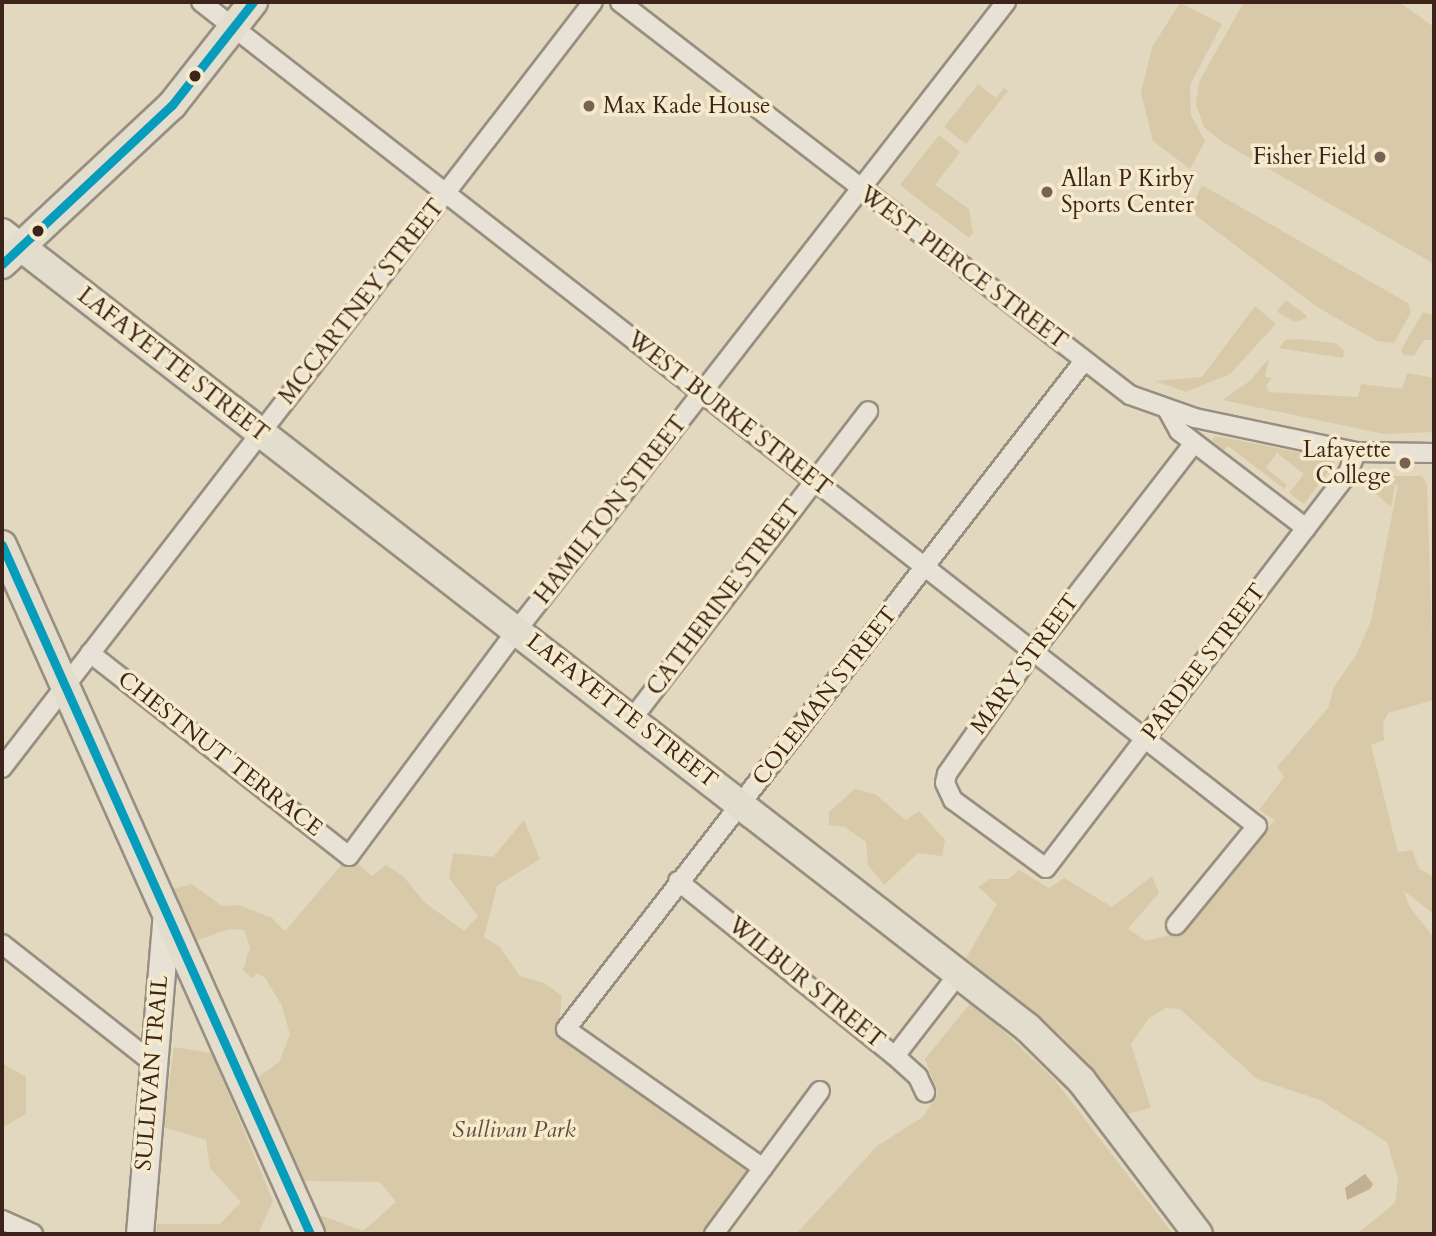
<!DOCTYPE html>
<style>
body{margin:0}
#map{position:relative;width:1436px;height:1236px;overflow:hidden;background:#e1d8bf;font-family:Cardo,serif}
div>[style]{position:absolute}
[style*='--x']{left:calc(var(--x)*1px);top:calc(var(--y)*1px);width:calc(var(--w)*1px);rotate:calc(var(--a)*1deg)}
.green>*{inset:0;background:#d8caa9}
.water>*{inset:0;background:#c1b091}
.roads{filter:drop-shadow(2px 0 #988f80) drop-shadow(-2px 0 #988f80) drop-shadow(0 2px #988f80) drop-shadow(0 -2px #988f80)}
.street>*{height:18px;margin:-9px;padding:0 9px;transform-origin:9px;border-radius:9px;background:#e7e2d5}
.secondary>*{height:26px;margin:-13px;padding:0 13px;transform-origin:13px;border-radius:13px;background:#e7e2d5}
.primary>*{height:28px;margin:-14px;padding:0 14px;transform-origin:14px;border-radius:14px;background:#e3ddce}
.bus-1>*{height:9px;margin:-4.5px;padding:0 4.5px;transform-origin:4.5px;border-radius:4.5px;background:#069cbc}
.dots>*{width:19px;height:19px;translate:-50% -50%;box-sizing:border-box;border:4px solid #f5eacc;border-radius:50%}
span{translate:-50% -50%;white-space:nowrap;text-align:center;line-height:1.15;-webkit-text-stroke:7px #f5eacc;paint-order:stroke}
.poi-label{font-size:23px;color:#3c241b}
.left{translate:0 -50%;text-align:left}
.right{translate:-100% -50%;text-align:right}
.street-label{font-size:23px;color:#3c241b}
.park-label{font-size:23px;color:#614b3a;font-style:italic}
.frame{position:absolute;inset:0;border:4px solid #3c241b;pointer-events:none}
</style>
<div id="map">
<div class="green">
<i style="clip-path:polygon(1244px 2px,1399px 2px,1434px 27px,1434px 264px,1224px 143px,1204px 127px,1196px 104px,1199px 82px)"></i>
<i style="clip-path:polygon(1180px 3px,1222px 24px,1190px 85px,1191px 115px,1205px 141px,1190px 169px,1153px 141px,1141px 93px,1152px 47px)"></i>
<i style="clip-path:polygon(978px 84px,996px 98px,1004px 88px,1008px 91px,966px 144px,944px 127px)"></i>
<i style="clip-path:polygon(939px 135px,960px 152px,935px 185px,969px 209px,973px 233px,969px 238px,900px 185px)"></i>
<i style="clip-path:polygon(1202px 185px,1408px 303px,1411px 312px,1394px 343px,1377px 341px,1317px 307px,1190px 211px)"></i>
<i style="clip-path:polygon(1286px 300px,1306px 315px,1307px 318px,1295px 322px,1280px 314px,1277px 311px)"></i>
<i style="clip-path:polygon(1255px 306px,1276px 324px,1230px 374px,1186px 392px,1155px 381px,1202px 377px)"></i>
<i style="clip-path:polygon(1423px 312px,1434px 316px,1434px 340px,1424px 340px,1414px 356px,1403px 355px,1401px 350px)"></i>
<i style="clip-path:polygon(1300px 339px,1335px 343px,1344px 351px,1343px 358px,1279px 348px,1285px 340px)"></i>
<i style="clip-path:polygon(1269px 358px,1265px 377px,1272px 378px,1266px 386px,1269px 392px,1358px 397px,1361px 384px,1402px 389px,1407px 373px,1434px 378px,1434px 432px,1384px 434px,1222px 400px,1250px 381px)"></i>
<i style="clip-path:polygon(1215px 436px,1333px 459px,1335px 463px,1304px 504px,1289px 493px,1304px 474px,1277px 453px,1266px 468px,1287px 485px,1284px 489px,1228px 446px,1224px 450px,1212px 440px)"></i>
<i style="clip-path:polygon(1378px 471px,1382px 476px,1422px 476px,1427px 485px,1434px 700px,1388px 713px,1383px 723px,1384px 740px,1371px 745px,1398px 852px,1412px 850px,1419px 869px,1434px 877px,1434px 914px,1404px 891px,1409px 906px,1434px 938px,1434px 1234px,1357px 1234px,1395px 1203px,1398px 1178px,1387px 1142px,1320px 1100px,1257px 1079px,1180px 1009px,1166px 1008px,1149px 1018px,1131px 1044px,1151px 1108px,1127px 1114px,1063px 1037px,966px 958px,997px 904px,978px 887px,990px 879px,1009px 879px,1019px 870px,1049px 888px,1064px 878px,1112px 907px,1152px 876px,1159px 893px,1128px 929px,1146px 941px,1177px 933px,1275px 820px,1259px 810px,1284px 777px,1277px 767px,1328px 708px,1334px 687px,1356px 655px,1371px 621px,1398px 485px,1391px 484px,1395px 486px,1391px 507px,1366px 485px)"></i>
<i style="clip-path:polygon(855px 789px,875px 794px,906px 820px,919px 811px,945px 840px,942px 856px,918px 853px,884px 885px,868px 865px,866px 842px,845px 827px,829px 825px,829px 812px)"></i>
<i style="clip-path:polygon(524px 820px,540px 859px,497px 886px,484px 937px,500px 947px,520px 976px,544px 983px,562px 996px,558px 1033px,752px 1174px,708px 1234px,327px 1234px,320px 1215px,363px 1231px,396px 1202px,380px 1182px,303px 1181px,258px 1077px,279px 1062px,290px 1035px,282px 1006px,265px 978px,258px 973px,252px 978px,243px 970px,250px 947px,244px 930px,229px 929px,196px 941px,173px 889px,192px 884px,222px 906px,239px 905px,272px 918px,285px 931px,349px 856px,372px 876px,386px 865px,404px 877px,424px 902px,464px 931px,478px 916px,449px 878px,453px 853px,493px 857px)"></i>
<i style="clip-path:polygon(972px 1001px,1054px 1079px,1173px 1234px,796px 1234px,877px 1146px,923px 1117px,938px 1093px,925px 1059px)"></i>
<i style="clip-path:polygon(174px 1047px,212px 1053px,273px 1201px,258px 1234px,156px 1234px,157px 1224px,220px 1224px,241px 1202px,210px 1168px,206px 1140px,163px 1127px)"></i>
<i style="clip-path:polygon(2px 1063px,26px 1077px,26px 1114px,2px 1128px)"></i>
</div>
<div class="water">
<i style="clip-path:polygon(1365px 1174px,1373px 1184px,1370px 1189px,1347px 1200px,1345px 1188px)"></i>
</div>
<div class="roads">
<div class="street">
<i style="--x:201;--y:2;--w:1339;--a:37.97"></i>
<i style="--x:1257;--y:826;--w:128;--a:129.3"></i>
<i style="--x:620;--y:2;--w:644;--a:37.62"></i>
<i style="--x:1130;--y:395;--w:69;--a:19.5"></i>
<i style="--x:1195;--y:418;--w:165;--a:11.9"></i>
<i style="--x:1356;--y:452;--w:78;--a:0.7"></i>
<i style="--x:1168;--y:411;--w:23;--a:61"></i>
<i style="--x:1179;--y:431;--w:160;--a:37.4"></i>
<i style="--x:1194;--y:443;--w:263;--a:127.7"></i>
<i style="--x:1033;--y:651;--w:150;--a:125"></i>
<i style="--x:947;--y:774;--w:9;--a:103"></i>
<i style="--x:945;--y:783;--w:19;--a:65"></i>
<i style="--x:953;--y:800;--w:115;--a:36.2"></i>
<i style="--x:1046;--y:868;--w:497;--a:-52.6"></i>
<i style="--x:1348;--y:473;--w:22;--a:-69"></i>
<i style="--x:90;--y:653;--w:329;--a:38.1"></i>
<i style="--x:349;--y:856;--w:282;--a:-53.4"></i>
<i style="--x:517;--y:630;--w:796;--a:-52.09"></i>
<i style="--x:632;--y:719;--w:388;--a:-52.5"></i>
<i style="--x:2;--y:768;--w:967;--a:-52.35"></i>
<i style="--x:678;--y:881;--w:279;--a:38.9"></i>
<i style="--x:895;--y:1056;--w:31;--a:42"></i>
<i style="--x:918;--y:1077;--w:17;--a:65"></i>
<i style="--x:2;--y:944;--w:191;--a:38.2"></i>
<i style="--x:895;--y:1056;--w:106;--a:-52.3"></i>
<i style="--x:763;--y:1168;--w:241;--a:-144.8"></i>
<i style="--x:566;--y:1029;--w:845;--a:-52.21"></i>
<i style="--x:2;--y:1220;--w:34;--a:24"></i>
<i style="--x:714;--y:1234;--w:178;--a:-53.5"></i>
</div>
<div class="secondary">
<i style="--x:2;--y:232;--w:23;--a:38"></i>
<i style="--x:140;--y:1234;--w:323;--a:-85.2"></i>
</div>
<div class="primary">
<i style="--x:20;--y:246;--w:1276;--a:37.8"></i>
<i style="--x:1028;--y:1028;--w:74;--a:44.5"></i>
<i style="--x:1081;--y:1080;--w:193;--a:52.8"></i>
<i style="--x:2;--y:264;--w:233;--a:-43.1"></i>
<i style="--x:172;--y:105;--w:131;--a:-51.8"></i>
<i style="--x:2;--y:545;--w:755;--a:65.91"></i>
</div>
</div>
<div class="bus-1">
<i style="--x:2;--y:264;--w:233;--a:-43.1"></i>
<i style="--x:172;--y:105;--w:131;--a:-51.8"></i>
<i style="--x:2;--y:545;--w:755;--a:65.91"></i>
</div>
<div class="dots">
<i style="left:195px;top:76px;background:#3c241b"></i>
<i style="left:589px;top:106px;background:#766354"></i>
<i style="left:1380px;top:157px;background:#766354"></i>
<i style="left:1047px;top:192px;background:#766354"></i>
<i style="left:38px;top:231px;background:#3c241b"></i>
<i style="left:1405px;top:463px;background:#766354"></i>
</div>
<div class="poi-label">
<span class="left" style="left:603px;top:106px">Max Kade House</span>
<span class="right" style="left:1366px;top:157px">Fisher Field</span>
<span class="left" style="left:1061px;top:192px">Allan P Kirby<br>Sports Center</span>
<span class="right" style="left:1391px;top:463px">Lafayette<br>College</span>
</div>
<div class="street-label">
<span style="left:963px;top:268px;rotate:37deg">WEST PIERCE STREET</span>
<span style="left:362px;top:302px;rotate:-52deg">MCCARTNEY STREET</span>
<span style="left:173px;top:365px;rotate:38deg">LAFAYETTE STREET</span>
<span style="left:729px;top:414px;rotate:38deg">WEST BURKE STREET</span>
<span style="left:611px;top:510px;rotate:-52deg">HAMILTON STREET</span>
<span style="left:724px;top:598px;rotate:-53deg">CATHERINE STREET</span>
<span style="left:1204px;top:662px;rotate:-53deg">PARDEE STREET</span>
<span style="left:1025px;top:664px;rotate:-54deg">MARY STREET</span>
<span style="left:825px;top:696px;rotate:-52deg">COLEMAN STREET</span>
<span style="left:622px;top:711px;rotate:38deg">LAFAYETTE STREET</span>
<span style="left:220px;top:754px;rotate:38deg">CHESTNUT TERRACE</span>
<span style="left:806px;top:983px;rotate:39deg">WILBUR STREET</span>
<span style="left:152px;top:1073px;rotate:-85deg">SULLIVAN TRAIL</span>
</div>
<div class="park-label">
<span style="left:514px;top:1130px">Sullivan Park</span>
</div>
<div class="frame"></div>
</div>
